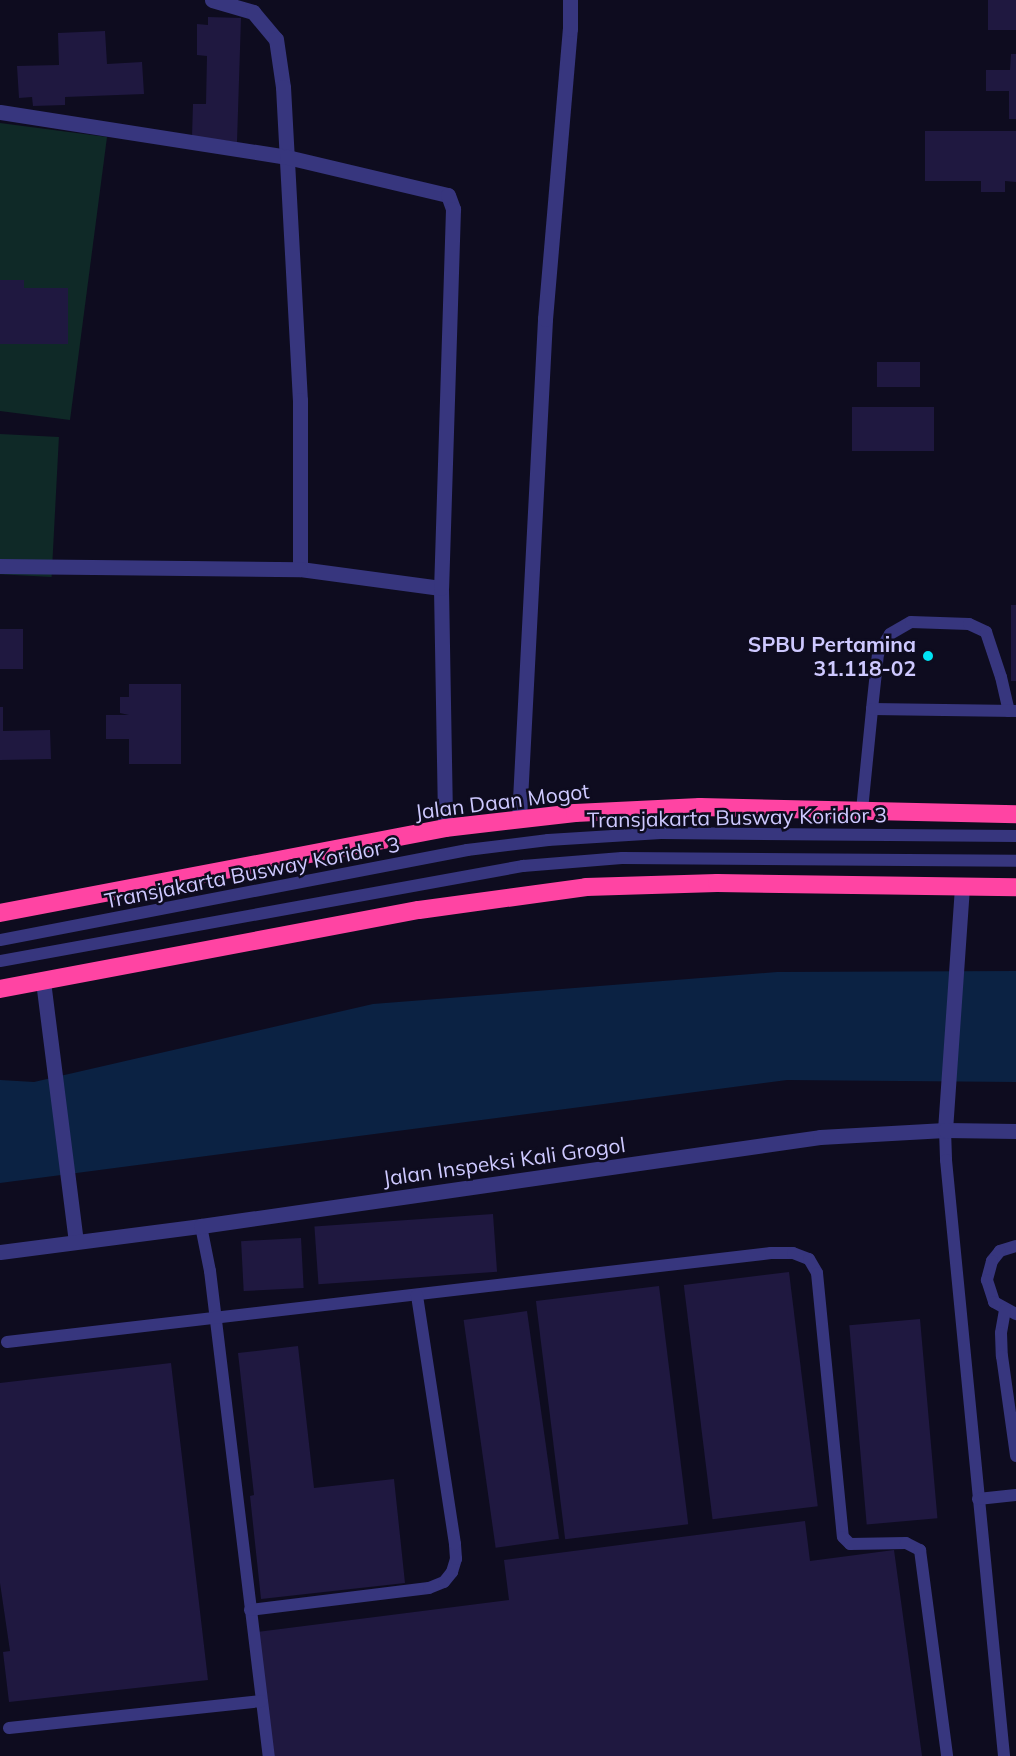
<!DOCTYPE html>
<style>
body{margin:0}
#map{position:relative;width:1016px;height:1756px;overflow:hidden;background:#0e0c1f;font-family:Mulish,sans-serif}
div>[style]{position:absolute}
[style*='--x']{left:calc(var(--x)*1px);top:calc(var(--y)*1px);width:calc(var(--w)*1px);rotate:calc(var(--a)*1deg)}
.green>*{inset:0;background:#0f2927;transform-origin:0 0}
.water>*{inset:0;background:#0b2243}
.building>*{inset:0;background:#1f1840;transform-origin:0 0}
.lane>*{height:12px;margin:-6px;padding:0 6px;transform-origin:6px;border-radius:6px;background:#37367e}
.street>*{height:15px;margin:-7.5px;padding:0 7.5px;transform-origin:7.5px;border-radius:7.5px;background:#37367e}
.highway>*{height:18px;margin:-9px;padding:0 9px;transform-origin:9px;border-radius:9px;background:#ff44a3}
.dots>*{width:16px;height:16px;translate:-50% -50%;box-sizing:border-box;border:3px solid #0e0c1f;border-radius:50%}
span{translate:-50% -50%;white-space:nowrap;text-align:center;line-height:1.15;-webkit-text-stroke:5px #0e0c1f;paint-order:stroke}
.poi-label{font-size:21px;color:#cec9ff;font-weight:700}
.right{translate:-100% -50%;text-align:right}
.street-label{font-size:21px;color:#cec9ff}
</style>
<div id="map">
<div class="green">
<i style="clip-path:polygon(0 123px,107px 137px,70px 420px,0 411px)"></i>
<i style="left:0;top:434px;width:59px;height:140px;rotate:3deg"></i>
</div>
<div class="water">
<i style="clip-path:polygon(1016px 971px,1016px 1082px,787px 1080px,0 1183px,0 1080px,34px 1082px,373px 1004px,777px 972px)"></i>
</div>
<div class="building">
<i style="left:988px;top:0;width:28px;height:30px"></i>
<i style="clip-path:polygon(208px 17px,241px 18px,237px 142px,192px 137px,193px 104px,206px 104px,207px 56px,197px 55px,197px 24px,208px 25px)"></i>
<i style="clip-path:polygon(105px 31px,107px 64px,142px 62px,144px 94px,65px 97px,65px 105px,33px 106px,32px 97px,19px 98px,17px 66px,59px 65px,58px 33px)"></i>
<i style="clip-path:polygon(1011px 54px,1016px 54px,1016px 119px,1009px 119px,1009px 91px,986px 91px,986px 70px,1010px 70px)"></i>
<i style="clip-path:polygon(925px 131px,1016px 131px,1016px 182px,1005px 181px,1005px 192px,981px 192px,981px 181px,925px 181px)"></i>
<i style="clip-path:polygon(0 280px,24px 280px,24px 288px,68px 288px,68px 344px,0 344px)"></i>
<i style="left:877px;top:362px;width:43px;height:25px"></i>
<i style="left:852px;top:407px;width:82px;height:44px"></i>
<i style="left:1011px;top:605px;width:5px;height:76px"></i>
<i style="left:0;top:629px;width:23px;height:40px"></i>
<i style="clip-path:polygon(129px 684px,181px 684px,181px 764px,129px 764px,129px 739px,106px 739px,106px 715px,129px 715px,120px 713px,120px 697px,129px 697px)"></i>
<i style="clip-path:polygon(0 707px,3px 707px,3px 731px,50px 730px,51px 759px,0 760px)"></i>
<i style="left:493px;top:1214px;width:58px;height:179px;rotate:86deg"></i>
<i style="left:301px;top:1238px;width:50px;height:60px;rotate:87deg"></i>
<i style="left:789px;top:1272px;width:236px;height:106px;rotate:83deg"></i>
<i style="left:659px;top:1286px;width:240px;height:124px;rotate:83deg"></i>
<i style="left:527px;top:1311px;width:230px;height:64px;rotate:82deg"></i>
<i style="left:920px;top:1319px;width:200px;height:71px;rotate:85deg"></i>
<i style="clip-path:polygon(298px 1346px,314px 1488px,394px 1479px,405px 1583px,261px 1599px,250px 1496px,254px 1495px,238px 1353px)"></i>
<i style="clip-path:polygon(171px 1363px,208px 1680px,9px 1702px,3px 1652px,10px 1651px,0 1583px,0 1383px)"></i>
<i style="clip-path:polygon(805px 1521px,810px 1561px,894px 1550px,922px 1756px,273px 1756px,257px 1632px,509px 1600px,504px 1560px)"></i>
</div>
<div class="lane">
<i style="--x:872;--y:709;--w:55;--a:-83.8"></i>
<i style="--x:878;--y:654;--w:23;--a:-59"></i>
<i style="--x:890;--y:634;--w:24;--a:-30"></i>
<i style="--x:911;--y:622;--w:58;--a:2"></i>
<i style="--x:969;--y:624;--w:19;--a:25"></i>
<i style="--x:986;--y:632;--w:47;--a:71.6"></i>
<i style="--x:1001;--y:677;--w:35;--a:77"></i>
<i style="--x:862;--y:810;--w:101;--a:-84.3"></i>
<i style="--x:872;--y:709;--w:144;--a:0.8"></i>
<i style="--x:0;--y:940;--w:476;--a:-10.9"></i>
<i style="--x:467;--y:850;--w:82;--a:-7"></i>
<i style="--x:548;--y:840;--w:113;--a:-3.5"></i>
<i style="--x:661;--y:833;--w:355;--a:0.5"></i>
<i style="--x:0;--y:961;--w:532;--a:-10.3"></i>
<i style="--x:523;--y:866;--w:99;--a:-4.6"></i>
<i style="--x:622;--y:858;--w:394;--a:0.4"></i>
<i style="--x:945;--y:1130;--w:30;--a:88"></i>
<i style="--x:946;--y:1160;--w:599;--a:84.44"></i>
<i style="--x:201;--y:1226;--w:46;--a:78.7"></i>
<i style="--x:210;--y:1271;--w:489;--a:83.1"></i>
<i style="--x:1016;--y:1246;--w:17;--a:163"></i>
<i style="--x:1000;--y:1251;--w:13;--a:129"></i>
<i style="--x:992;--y:1261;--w:20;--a:105"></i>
<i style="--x:987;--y:1280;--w:23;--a:72"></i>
<i style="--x:994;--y:1302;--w:25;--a:29"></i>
<i style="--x:1005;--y:1310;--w:23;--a:100"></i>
<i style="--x:1001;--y:1333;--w:23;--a:88"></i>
<i style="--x:1002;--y:1356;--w:101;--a:82"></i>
<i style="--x:7;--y:1342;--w:769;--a:-6.64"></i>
<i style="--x:771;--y:1253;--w:22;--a:0"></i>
<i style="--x:793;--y:1253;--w:17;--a:21"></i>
<i style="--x:809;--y:1259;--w:16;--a:60"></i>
<i style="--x:817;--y:1273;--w:265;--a:84.4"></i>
<i style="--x:843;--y:1537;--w:10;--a:45"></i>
<i style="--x:850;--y:1544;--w:56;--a:-1"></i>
<i style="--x:906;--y:1543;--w:16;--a:27"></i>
<i style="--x:920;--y:1550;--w:208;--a:82.5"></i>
<i style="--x:978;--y:1499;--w:38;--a:-6"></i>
<i style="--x:250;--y:1610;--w:180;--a:-7"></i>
<i style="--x:429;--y:1588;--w:16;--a:-22"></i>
<i style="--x:444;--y:1582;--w:13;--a:-51"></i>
<i style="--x:452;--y:1572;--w:14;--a:-73"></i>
<i style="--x:456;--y:1559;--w:15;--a:-94"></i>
<i style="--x:455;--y:1544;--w:252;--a:-98.7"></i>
<i style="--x:9;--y:1728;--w:254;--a:-6.1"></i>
</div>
<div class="street">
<i style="--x:212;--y:0;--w:43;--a:16.3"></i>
<i style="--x:253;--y:12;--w:35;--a:50"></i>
<i style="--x:276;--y:39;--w:49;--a:81.7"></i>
<i style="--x:283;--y:87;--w:313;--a:86.9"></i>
<i style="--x:300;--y:400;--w:169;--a:90"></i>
<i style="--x:300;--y:569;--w:142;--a:7.7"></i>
<i style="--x:441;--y:588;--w:240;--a:89"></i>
<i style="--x:0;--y:112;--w:291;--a:8.9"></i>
<i style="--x:287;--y:157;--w:165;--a:13.3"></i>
<i style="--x:448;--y:195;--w:15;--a:70"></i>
<i style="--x:453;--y:209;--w:379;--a:91.8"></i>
<i style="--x:0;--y:566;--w:300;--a:0.6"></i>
<i style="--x:519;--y:819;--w:501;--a:-87.02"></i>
<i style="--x:545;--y:319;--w:291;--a:-85.1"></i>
<i style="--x:570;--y:29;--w:29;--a:-90"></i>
<i style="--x:43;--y:981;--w:262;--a:82.8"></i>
<i style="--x:945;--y:1130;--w:245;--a:-86"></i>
<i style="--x:0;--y:1252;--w:203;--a:-7.4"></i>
<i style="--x:201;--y:1226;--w:625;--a:-8.18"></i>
<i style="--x:820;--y:1137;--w:125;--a:-3.2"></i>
<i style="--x:945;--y:1130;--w:71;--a:0.8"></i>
</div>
<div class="highway">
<i style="--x:0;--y:913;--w:453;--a:-10.8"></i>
<i style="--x:445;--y:828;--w:131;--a:-6.6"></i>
<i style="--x:575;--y:813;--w:125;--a:-2.7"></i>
<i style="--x:700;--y:807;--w:316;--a:1.3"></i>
<i style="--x:0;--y:989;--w:426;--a:-10.7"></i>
<i style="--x:419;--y:910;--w:169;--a:-7.8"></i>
<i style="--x:586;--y:887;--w:131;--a:-1.7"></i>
<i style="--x:717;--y:883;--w:299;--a:0.8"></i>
</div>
<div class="dots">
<i style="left:928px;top:656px;background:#00e3f4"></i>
</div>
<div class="poi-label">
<span class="right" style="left:916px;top:656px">SPBU Pertamina<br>31.118-02</span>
</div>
<div class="street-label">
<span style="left:502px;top:801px;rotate:-7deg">Jalan Daan Mogot</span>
<span style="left:737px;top:817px;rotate:-1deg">Transjakarta Busway Koridor 3</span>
<span style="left:252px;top:872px;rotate:-11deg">Transjakarta Busway Koridor 3</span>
<span style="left:504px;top:1161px;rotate:-8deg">Jalan Inspeksi Kali Grogol</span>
</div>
</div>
